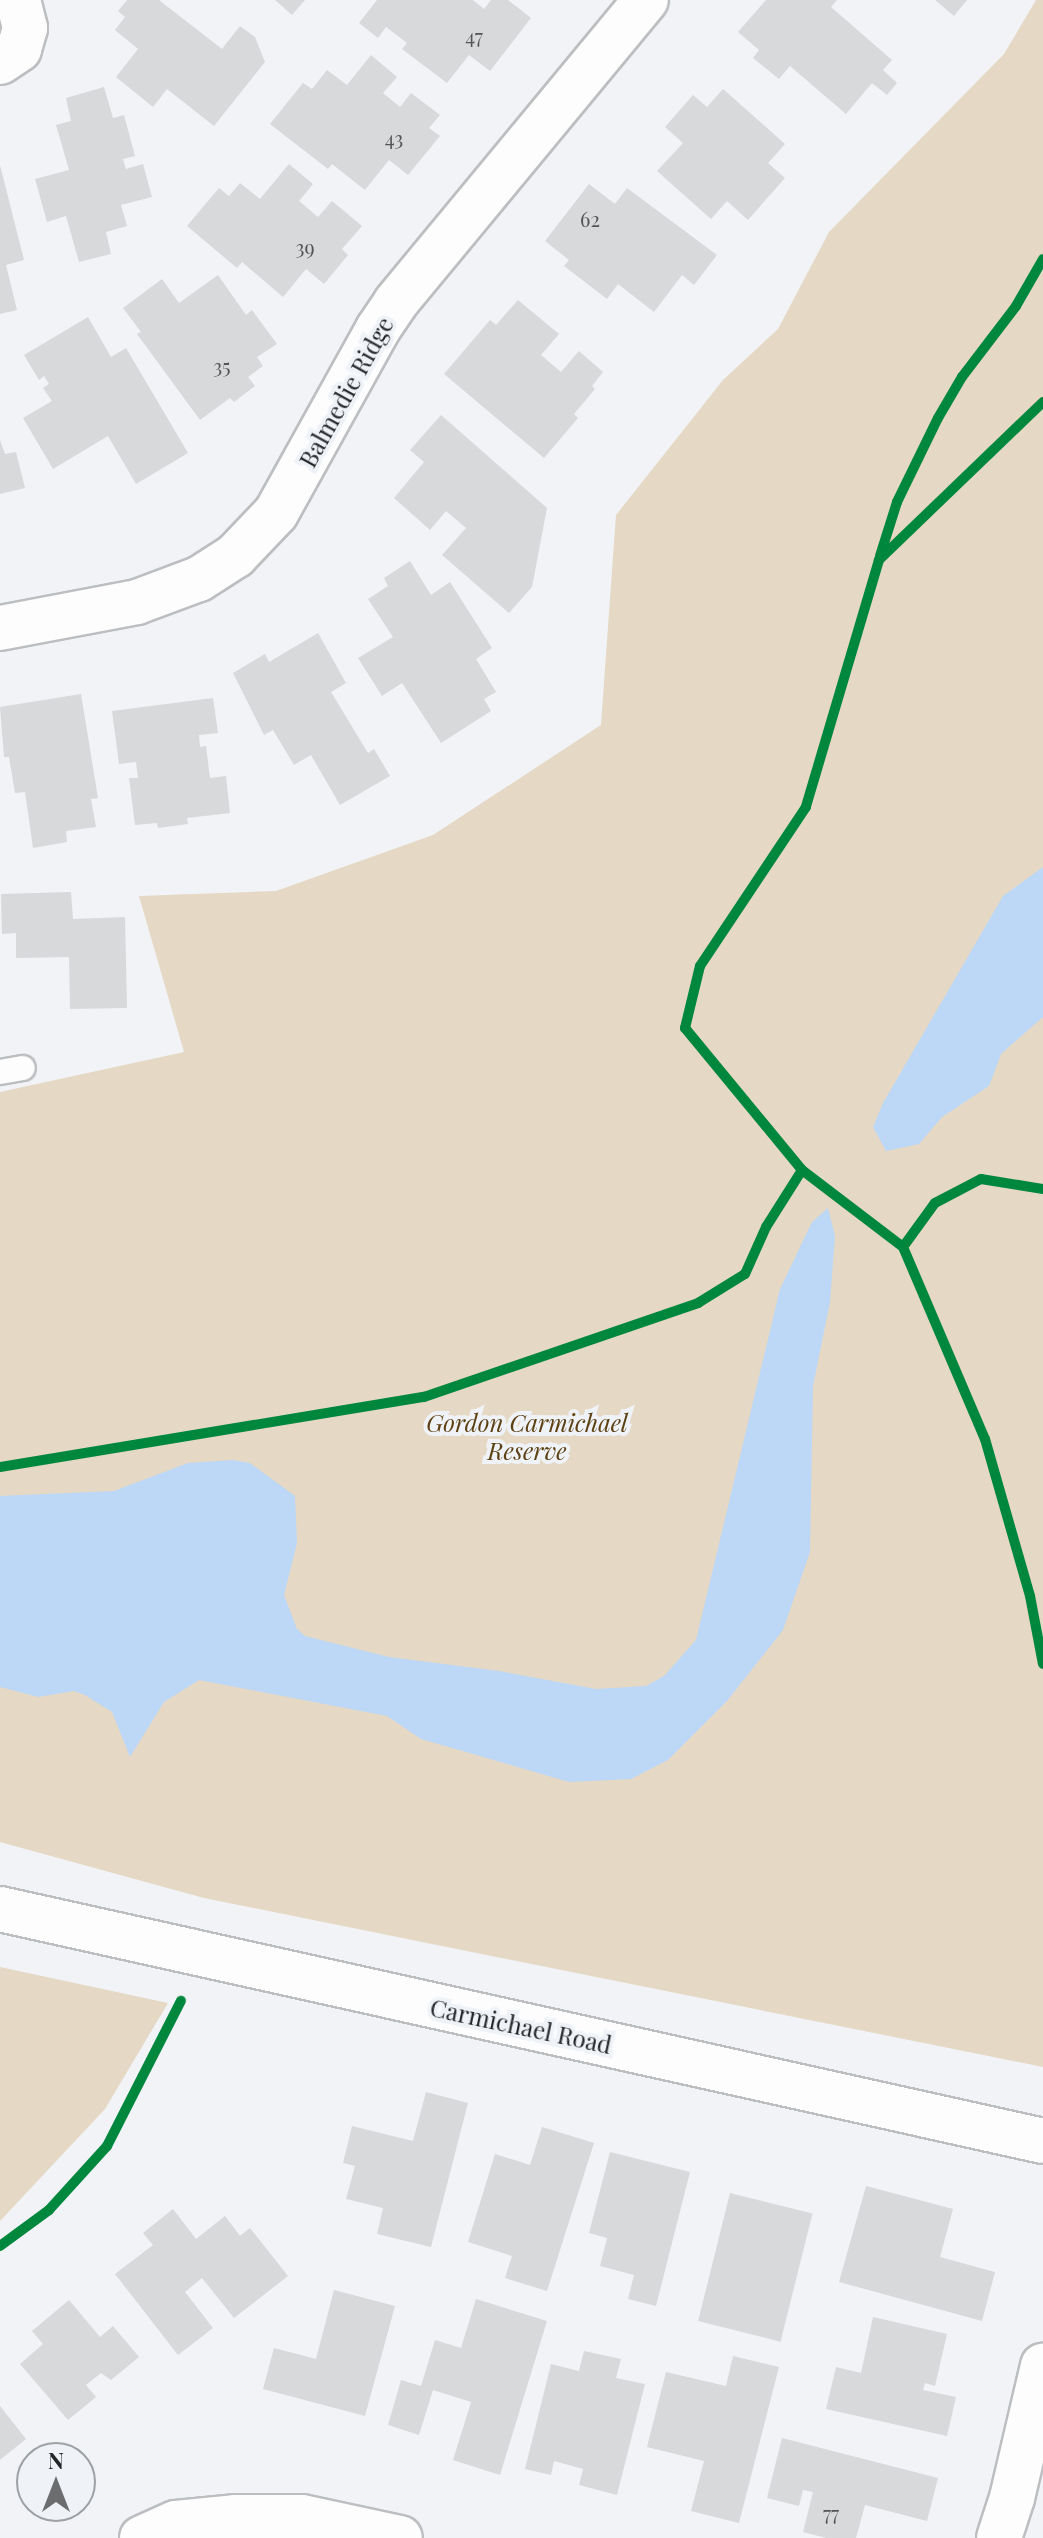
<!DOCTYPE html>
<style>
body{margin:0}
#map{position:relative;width:1043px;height:2538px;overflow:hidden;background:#f1f3f6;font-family:"Playfair Display",serif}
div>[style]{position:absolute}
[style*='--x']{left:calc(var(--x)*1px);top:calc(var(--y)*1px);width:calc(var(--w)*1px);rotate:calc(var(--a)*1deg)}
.green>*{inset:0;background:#e5d8c5}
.water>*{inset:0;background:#bcd8f6}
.building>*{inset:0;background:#d7d9db;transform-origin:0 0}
.roads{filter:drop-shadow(2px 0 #bcbec0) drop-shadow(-2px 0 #bcbec0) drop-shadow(0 2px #bcbec0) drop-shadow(0 -2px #bcbec0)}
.service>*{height:24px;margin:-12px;padding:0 12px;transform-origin:12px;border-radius:12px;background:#fdfdfe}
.minor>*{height:44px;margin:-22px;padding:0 22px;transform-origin:22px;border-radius:22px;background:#fdfdfe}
.tertiary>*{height:44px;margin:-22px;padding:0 22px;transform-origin:22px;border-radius:22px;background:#fdfdfe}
.cycleway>*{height:10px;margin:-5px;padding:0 5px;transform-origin:5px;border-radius:5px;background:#00873e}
span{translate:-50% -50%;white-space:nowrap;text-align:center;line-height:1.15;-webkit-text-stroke:8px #eff3f8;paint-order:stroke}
.number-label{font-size:20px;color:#535557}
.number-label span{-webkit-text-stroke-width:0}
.street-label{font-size:24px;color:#232527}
.park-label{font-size:24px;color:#5d4112;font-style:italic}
.north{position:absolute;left:16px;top:2442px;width:80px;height:80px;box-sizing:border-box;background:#eff3f8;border:2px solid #9da1a4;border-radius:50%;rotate:0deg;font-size:22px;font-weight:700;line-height:32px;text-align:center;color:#232527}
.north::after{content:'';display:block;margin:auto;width:28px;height:36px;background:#6b6d6f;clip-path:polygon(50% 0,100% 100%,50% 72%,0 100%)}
</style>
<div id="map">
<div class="green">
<i style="clip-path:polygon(1036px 0,1043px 0,1043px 2067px,204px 1898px,0 1842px,0 1092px,184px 1052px,139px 896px,276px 891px,433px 835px,601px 725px,616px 515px,723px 380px,778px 329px,829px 232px,1004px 54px)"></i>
<i style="clip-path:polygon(0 1967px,168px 2003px,105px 2109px,0 2221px)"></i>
</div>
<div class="water">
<i style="clip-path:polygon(1043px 867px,1043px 1017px,1001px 1054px,989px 1086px,942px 1117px,919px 1144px,886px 1151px,873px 1127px,883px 1103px,1003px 896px)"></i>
<i style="clip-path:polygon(828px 1208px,835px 1236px,830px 1302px,813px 1386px,810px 1552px,783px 1630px,727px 1701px,668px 1760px,631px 1779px,569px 1782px,421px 1739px,387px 1716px,199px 1680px,164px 1702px,130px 1757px,112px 1712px,85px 1695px,74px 1691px,38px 1697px,0 1687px,0 1496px,114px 1491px,188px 1463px,233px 1460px,250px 1463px,295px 1496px,297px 1543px,284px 1595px,297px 1629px,305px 1636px,389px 1657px,499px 1671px,596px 1689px,646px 1686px,664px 1676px,696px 1640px,780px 1289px,812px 1222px)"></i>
</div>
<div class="building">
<i style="clip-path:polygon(127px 0,159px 0,222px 49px,240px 26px,255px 37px,265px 62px,214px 126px,167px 89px,153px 107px,116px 77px,138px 49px,115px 30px,125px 17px,118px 11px)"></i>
<i style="clip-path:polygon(275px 0,305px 0,292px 15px)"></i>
<i style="clip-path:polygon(377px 0,473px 0,484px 9px,491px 0,508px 0,531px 18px,490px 71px,469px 55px,447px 83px,402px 49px,407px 43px,386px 27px,378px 38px,359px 23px)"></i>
<i style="clip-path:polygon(766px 0,837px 0,831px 7px,892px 60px,883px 70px,897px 83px,887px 95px,872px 83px,846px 114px,790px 66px,779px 79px,753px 58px,759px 50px,738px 32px)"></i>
<i style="clip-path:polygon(935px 0,967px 0,954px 16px)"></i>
<i style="clip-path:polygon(371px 55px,397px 77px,383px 93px,400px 107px,411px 93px,440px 115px,429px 128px,440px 136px,408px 175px,389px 160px,365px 190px,332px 164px,328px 169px,270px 124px,303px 83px,312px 89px,327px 70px,347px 85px)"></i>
<i style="clip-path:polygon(104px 87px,113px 118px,124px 115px,135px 156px,123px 159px,126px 169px,143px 164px,152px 197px,121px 205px,127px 226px,106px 232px,111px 254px,79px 262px,66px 216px,47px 222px,35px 179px,69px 170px,56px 125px,71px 121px,66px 98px)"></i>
<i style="clip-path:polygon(723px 89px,785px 144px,768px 163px,785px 178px,748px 220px,727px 201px,711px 219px,657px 171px,683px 143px,665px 127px,693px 95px,707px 107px)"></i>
<i style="clip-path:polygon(289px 164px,313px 184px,299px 201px,318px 217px,332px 201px,362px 226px,342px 249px,348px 255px,324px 284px,306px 269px,283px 297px,242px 262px,237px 268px,187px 226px,219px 188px,229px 196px,240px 183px,260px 199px)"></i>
<i style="clip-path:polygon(0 165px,24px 260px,6px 265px,17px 310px,0 314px)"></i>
<i style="clip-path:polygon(589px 184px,615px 204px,627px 188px,717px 255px,694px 285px,682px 275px,654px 312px,618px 284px,607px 299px,564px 266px,569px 260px,545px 241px)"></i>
<i style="clip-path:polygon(218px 275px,246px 315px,252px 310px,277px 344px,257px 357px,263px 366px,248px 377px,255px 386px,234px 402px,230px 398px,200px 420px,137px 334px,141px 332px,123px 308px,162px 279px,179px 303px)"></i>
<i style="clip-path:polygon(518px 300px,559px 334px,541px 355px,561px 372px,579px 351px,603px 372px,592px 386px,595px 389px,574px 414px,578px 418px,544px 458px,444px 374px,490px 320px,496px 325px)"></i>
<i style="clip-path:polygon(88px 317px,111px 357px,126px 348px,188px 453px,136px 484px,108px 436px,53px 469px,23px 418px,52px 401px,43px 388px,49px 384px,44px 376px,39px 380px,24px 355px)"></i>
<i style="clip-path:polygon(441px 415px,547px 508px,532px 587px,509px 613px,442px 555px,466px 528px,446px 511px,430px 530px,394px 498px,424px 462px,410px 450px)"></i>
<i style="clip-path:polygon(0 440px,5px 454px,16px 452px,25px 488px,0 494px)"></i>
<i style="clip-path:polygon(410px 561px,431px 595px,450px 582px,492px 648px,476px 659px,496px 692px,484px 699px,491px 711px,441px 743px,402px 683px,382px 696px,358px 658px,393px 637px,368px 599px,388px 586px,384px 578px)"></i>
<i style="clip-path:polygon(318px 633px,346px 683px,331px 692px,368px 753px,374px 749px,390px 776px,340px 805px,311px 755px,294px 765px,273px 730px,264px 735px,233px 673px,265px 654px,269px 662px)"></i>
<i style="clip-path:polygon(81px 694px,98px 798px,91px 799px,96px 827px,66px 831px,67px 842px,33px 848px,25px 792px,15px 793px,9px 757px,4px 757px,0 707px)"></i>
<i style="clip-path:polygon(213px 698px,218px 733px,199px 735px,200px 747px,206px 746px,210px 778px,226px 776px,230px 813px,187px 818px,188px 824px,158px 828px,157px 823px,135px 825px,129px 778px,138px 778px,136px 762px,119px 764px,112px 711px)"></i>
<i style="clip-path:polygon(71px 892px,73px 919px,125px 917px,127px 1008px,70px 1009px,69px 957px,16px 958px,16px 933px,2px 934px,1px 894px)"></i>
<i style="clip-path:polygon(426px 2092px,468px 2103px,431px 2247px,377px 2234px,383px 2208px,346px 2199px,355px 2166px,343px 2163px,352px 2126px,413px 2141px)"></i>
<i style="clip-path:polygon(542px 2127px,594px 2143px,547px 2291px,505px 2278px,512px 2256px,468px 2242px,495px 2154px,530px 2165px)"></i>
<i style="clip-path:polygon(610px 2152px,690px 2172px,656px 2306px,628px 2299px,634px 2275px,600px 2266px,607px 2238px,589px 2233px)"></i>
<i style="clip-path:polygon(866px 2186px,953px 2209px,940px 2257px,995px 2272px,982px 2321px,839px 2282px)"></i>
<i style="left:730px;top:2193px;width:85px;height:132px;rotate:14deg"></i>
<i style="clip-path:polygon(173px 2209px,196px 2239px,225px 2216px,240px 2236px,250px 2228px,288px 2276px,234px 2318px,202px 2278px,185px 2292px,213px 2328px,178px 2355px,115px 2274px,153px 2245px,143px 2233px)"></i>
<i style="clip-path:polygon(334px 2290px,395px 2306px,365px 2416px,263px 2389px,274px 2348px,316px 2359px)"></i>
<i style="clip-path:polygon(476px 2299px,547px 2321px,500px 2475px,453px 2460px,471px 2402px,433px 2390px,419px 2435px,388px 2425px,401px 2380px,421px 2386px,435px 2340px,461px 2348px)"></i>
<i style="clip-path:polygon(69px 2300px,100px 2337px,113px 2326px,139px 2357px,111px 2380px,101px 2373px,86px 2385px,96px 2397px,68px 2420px,20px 2364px,43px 2344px,32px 2331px)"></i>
<i style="clip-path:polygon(873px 2317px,947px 2334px,935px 2386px,925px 2383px,923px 2390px,956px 2397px,947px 2436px,826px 2409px,836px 2367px,861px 2373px)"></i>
<i style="clip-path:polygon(584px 2351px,621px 2359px,616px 2378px,645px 2384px,617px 2495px,579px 2485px,583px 2469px,554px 2461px,551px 2475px,525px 2469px,551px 2364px,579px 2371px)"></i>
<i style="clip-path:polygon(733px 2356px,779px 2367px,739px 2523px,691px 2511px,704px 2461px,647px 2447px,666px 2372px,726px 2386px)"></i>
<i style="clip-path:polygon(0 2406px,26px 2439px,0 2460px)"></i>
<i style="clip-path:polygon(782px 2438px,938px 2478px,927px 2521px,865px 2505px,856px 2538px,826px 2538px,803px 2532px,813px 2492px,803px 2490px,799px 2506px,767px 2498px)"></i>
</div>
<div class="roads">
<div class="service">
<i style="--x:0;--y:1072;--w:23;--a:-10"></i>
</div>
<div class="minor">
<i style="--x:0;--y:62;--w:23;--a:-34"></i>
<i style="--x:19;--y:49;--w:22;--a:-74"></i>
<i style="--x:25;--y:28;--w:29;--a:-104"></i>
<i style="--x:0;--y:628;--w:139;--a:-10.7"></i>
<i style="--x:137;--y:602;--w:66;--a:-20.4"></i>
<i style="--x:199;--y:579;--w:43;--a:-32.6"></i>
<i style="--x:235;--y:556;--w:59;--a:-46.4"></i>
<i style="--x:276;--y:513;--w:210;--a:-61"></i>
<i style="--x:378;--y:329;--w:32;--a:-56"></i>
<i style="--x:396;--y:302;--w:392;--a:-50.4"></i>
<i style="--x:142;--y:2538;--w:37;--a:-24"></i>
<i style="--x:176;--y:2523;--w:59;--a:-5.8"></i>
<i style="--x:235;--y:2517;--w:67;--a:0"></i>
<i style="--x:302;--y:2517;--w:100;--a:12.1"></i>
<i style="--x:999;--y:2538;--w:42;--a:-72"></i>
<i style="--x:1012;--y:2498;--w:136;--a:-76.8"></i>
</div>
<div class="tertiary">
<i style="--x:0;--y:1909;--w:1068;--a:12.54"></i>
</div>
</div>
<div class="cycleway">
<i style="--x:1043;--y:402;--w:228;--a:136.1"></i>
<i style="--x:879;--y:560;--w:258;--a:106.5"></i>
<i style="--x:806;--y:807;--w:191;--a:123.7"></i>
<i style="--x:700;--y:966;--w:64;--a:103.6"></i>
<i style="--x:685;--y:1028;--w:184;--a:50.5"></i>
<i style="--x:802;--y:1170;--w:127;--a:37.3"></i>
<i style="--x:903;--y:1247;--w:209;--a:66.9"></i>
<i style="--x:985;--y:1439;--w:163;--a:74"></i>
<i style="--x:1030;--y:1596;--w:69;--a:79.2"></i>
<i style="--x:880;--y:556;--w:57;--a:-72.5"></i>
<i style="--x:897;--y:502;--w:93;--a:-64"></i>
<i style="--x:938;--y:418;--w:48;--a:-59.7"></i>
<i style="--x:962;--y:377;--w:89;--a:-52.7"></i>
<i style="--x:1016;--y:306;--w:54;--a:-60.1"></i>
<i style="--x:903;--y:1247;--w:54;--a:-54"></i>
<i style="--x:935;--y:1203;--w:52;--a:-27.6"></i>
<i style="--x:981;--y:1179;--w:63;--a:9.2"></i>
<i style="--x:0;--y:1467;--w:430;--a:-9.4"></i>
<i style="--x:424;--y:1397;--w:290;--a:-18.9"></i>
<i style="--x:698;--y:1303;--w:55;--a:-31.7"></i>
<i style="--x:745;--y:1274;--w:51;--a:-65.9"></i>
<i style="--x:766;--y:1227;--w:67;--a:-57.7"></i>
<i style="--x:0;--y:2246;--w:61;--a:-36.3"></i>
<i style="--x:49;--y:2210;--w:86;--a:-47.8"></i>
<i style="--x:107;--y:2146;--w:163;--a:-63"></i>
</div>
<div class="number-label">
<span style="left:474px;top:35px">47</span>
<span style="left:394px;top:137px">43</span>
<span style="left:590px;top:218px">62</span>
<span style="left:305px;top:246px">39</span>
<span style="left:222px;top:365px">35</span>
<span style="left:831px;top:2512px">77</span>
</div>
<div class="street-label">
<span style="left:346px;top:392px;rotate:-61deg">Balmedie Ridge</span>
<span style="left:521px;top:2026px;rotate:12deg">Carmichael Road</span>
</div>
<div class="park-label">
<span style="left:527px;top:1437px">Gordon Carmichael<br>Reserve</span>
</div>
<div class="north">N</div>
</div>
